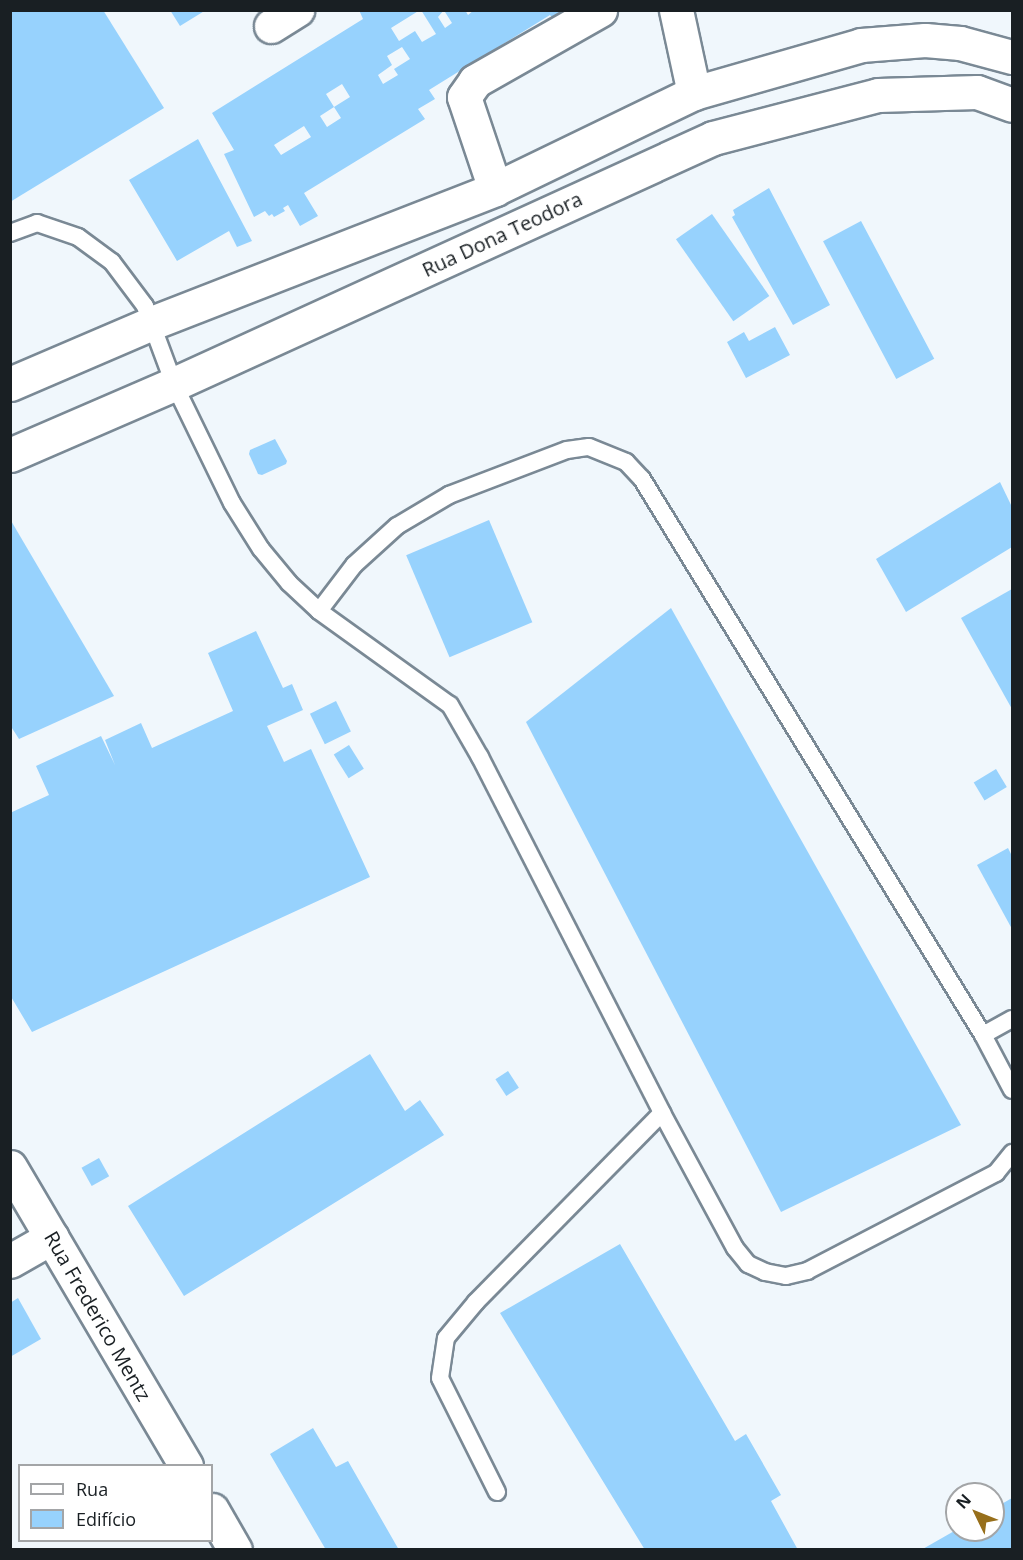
<!DOCTYPE html>
<meta charset="utf-8">
<style>
body{margin:0}
#map{position:relative;width:1023px;height:1560px;overflow:hidden;background:#f0f7fc;font-family:"Open Sans",sans-serif}
div>[style]{position:absolute}
[style*='--x']{left:calc(var(--x)*1px);top:calc(var(--y)*1px);width:calc(var(--w)*1px);rotate:calc(var(--a)*1deg)}
.building>*{inset:0;background:#97d2fd;transform-origin:0 0}
.roads{filter:drop-shadow(2px 0 #7a8995) drop-shadow(-2px 0 #7a8995) drop-shadow(0 2px #7a8995) drop-shadow(0 -2px #7a8995)}
.service>*{height:16px;margin:-8px;padding:0 8px;transform-origin:8px;border-radius:8px;background:#fff}
.minor>*{height:33px;margin:-16.5px;padding:0 16.5px;transform-origin:16.5px;border-radius:16.5px;background:#fff}
.tertiary>*{height:33px;margin:-16.5px;padding:0 16.5px;transform-origin:16.5px;border-radius:16.5px;background:#fff}
.secondary>*{height:33px;margin:-16.5px;padding:0 16.5px;transform-origin:16.5px;border-radius:16.5px;background:#fff}
span{translate:-50% -50%;white-space:nowrap;text-align:center;line-height:1.15;-webkit-text-stroke:5px #fff;paint-order:stroke}
.street-label{font-size:20px;color:#191f23}
.frame{position:absolute;inset:0;border:12px solid #191f23;pointer-events:none}
.legend{position:absolute;left:18px;top:1464px;width:195px;height:78px;box-sizing:border-box;background:#fff;border:2px solid #a3a5a7;margin:0;padding:8px 10px;list-style:none;font-size:18px;color:#191f23}
.legend li{display:flex;align-items:center;gap:12px;height:30px}
.legend b{width:30px;border:2px solid #a3a5a7}
.north{position:absolute;left:945px;top:1482px;width:60px;height:60px;box-sizing:border-box;background:#fff;border:2px solid #a3a5a7;border-radius:50%;rotate:313deg;font-size:16px;font-weight:700;line-height:24px;text-align:center;color:#191f23}
.north::after{content:'';display:block;margin:auto;width:21px;height:27px;background:#976f1b;clip-path:polygon(50% 0,100% 100%,50% 72%,0 100%)}
</style>
<div id="map">
<div class="building">
<i style="clip-path:polygon(10px 10px,103px 10px,164px 108px,10px 202px)"></i>
<i style="clip-path:polygon(170px 10px,206px 10px,180px 26px)"></i>
<i style="clip-path:polygon(evenodd,359px 10px,420px 10px,391px 28px,399px 41px,415px 31px,422px 42px,436px 34px,421px 10px,444px 10px,438px 17px,445px 28px,452px 23px,445px 12px,447px 10px,465px 10px,468px 15px,474px 10px,570px 10px,560px 28px,550px 15px,429px 90px,435px 99px,418px 109px,425px 119px,304px 193px,318px 216px,300px 226px,288px 205px,283px 208px,285px 211px,274px 217px,272px 214px,269px 216px,265px 211px,254px 217px,224px 154px,234px 150px,212px 113px,363px 19px,359px 10px,402px 47px,410px 59px,394px 69px,398px 75px,383px 84px,378px 75px,392px 65px,387px 56px,402px 47px,359px 10px,342px 84px,350px 97px,334px 107px,341px 118px,327px 127px,320px 116px,334px 107px,326px 94px,342px 84px,359px 10px,304px 126px,311px 137px,281px 155px,274px 145px,304px 126px)"></i>
<i style="clip-path:polygon(198px 139px,252px 241px,237px 247px,229px 231px,177px 261px,129px 180px)"></i>
<i style="clip-path:polygon(769px 188px,830px 305px,793px 325px,732px 217px,735px 215px,733px 210px)"></i>
<i style="left:712px;top:214px;width:100px;height:44px;rotate:55deg"></i>
<i style="left:861px;top:221px;width:156px;height:43px;rotate:62deg"></i>
<i style="clip-path:polygon(775px 327px,790px 355px,746px 378px,727px 342px,744px 332px,749px 341px)"></i>
<i style="clip-path:polygon(275px 439px,287px 461px,286px 464px,262px 475px,258px 474px,249px 454px,250px 450px)"></i>
<i style="clip-path:polygon(1000px 482px,1012px 507px,1012px 547px,906px 612px,876px 559px)"></i>
<i style="clip-path:polygon(10px 519px,114px 696px,19px 739px,10px 725px)"></i>
<i style="left:489px;top:520px;width:111px;height:90px;rotate:67deg"></i>
<i style="clip-path:polygon(1012px 589px,1012px 709px,961px 618px)"></i>
<i style="clip-path:polygon(671px 608px,961px 1125px,781px 1212px,526px 722px)"></i>
<i style="clip-path:polygon(256px 631px,283px 688px,292px 684px,303px 710px,267px 726px,284px 762px,311px 749px,370px 877px,32px 1032px,10px 995px,10px 813px,49px 795px,36px 766px,101px 736px,115px 765px,105px 740px,141px 723px,152px 748px,233px 711px,208px 653px)"></i>
<i style="left:336px;top:701px;width:34px;height:29px;rotate:64deg"></i>
<i style="left:349px;top:745px;width:28px;height:18px;rotate:58deg"></i>
<i style="left:996px;top:769px;width:21px;height:26px;rotate:59deg"></i>
<i style="clip-path:polygon(1008px 848px,1012px 856px,1012px 929px,977px 865px)"></i>
<i style="clip-path:polygon(370px 1054px,405px 1111px,420px 1100px,444px 1135px,184px 1296px,128px 1206px)"></i>
<i style="left:508px;top:1071px;width:20px;height:15px;rotate:57deg"></i>
<i style="left:99px;top:1158px;width:21px;height:20px;rotate:61deg"></i>
<i style="clip-path:polygon(620px 1244px,735px 1441px,746px 1434px,781px 1495px,771px 1501px,798px 1550px,645px 1550px,500px 1313px)"></i>
<i style="clip-path:polygon(18px 1298px,41px 1339px,10px 1357px,10px 1303px)"></i>
<i style="clip-path:polygon(313px 1428px,336px 1467px,348px 1461px,399px 1550px,326px 1550px,270px 1454px)"></i>
<i style="clip-path:polygon(1012px 1498px,1012px 1550px,921px 1550px,956px 1530px,993px 1530px,993px 1509px)"></i>
</div>
<div class="roads">
<div class="service">
<i style="--x:10;--y:233;--w:29;--a:-20"></i>
<i style="--x:37;--y:223;--w:43;--a:18.9"></i>
<i style="--x:78;--y:237;--w:42;--a:36.3"></i>
<i style="--x:112;--y:262;--w:55;--a:53.1"></i>
<i style="--x:145;--y:306;--w:83;--a:69.6"></i>
<i style="--x:174;--y:384;--w:132;--a:64"></i>
<i style="--x:232;--y:503;--w:54;--a:57.8"></i>
<i style="--x:261;--y:549;--w:44;--a:50.5"></i>
<i style="--x:289;--y:583;--w:41;--a:43"></i>
<i style="--x:319;--y:611;--w:58;--a:-52.7"></i>
<i style="--x:354;--y:565;--w:58;--a:-42.2"></i>
<i style="--x:397;--y:526;--w:61;--a:-30.8"></i>
<i style="--x:449;--y:495;--w:126;--a:-20.9"></i>
<i style="--x:567;--y:450;--w:22;--a:-8"></i>
<i style="--x:589;--y:447;--w:40;--a:22"></i>
<i style="--x:626;--y:462;--w:23;--a:47"></i>
<i style="--x:642;--y:479;--w:652;--a:58.48"></i>
<i style="--x:983;--y:1035;--w:62;--a:62.2"></i>
<i style="--x:319;--y:611;--w:161;--a:35.7"></i>
<i style="--x:450;--y:705;--w:60;--a:60"></i>
<i style="--x:480;--y:757;--w:400;--a:62.9"></i>
<i style="--x:662;--y:1113;--w:153;--a:61.6"></i>
<i style="--x:735;--y:1248;--w:21;--a:51"></i>
<i style="--x:748;--y:1264;--w:19;--a:25"></i>
<i style="--x:765;--y:1272;--w:21;--a:11"></i>
<i style="--x:786;--y:1276;--w:22;--a:-13"></i>
<i style="--x:807;--y:1271;--w:213;--a:-27.4"></i>
<i style="--x:996;--y:1173;--w:26;--a:-51"></i>
<i style="--x:983;--y:1035;--w:33;--a:-29"></i>
<i style="--x:497;--y:1492;--w:127;--a:-116.6"></i>
<i style="--x:440;--y:1378;--w:40;--a:-81.5"></i>
<i style="--x:446;--y:1338;--w:47;--a:-50.2"></i>
<i style="--x:476;--y:1302;--w:265;--a:-45.5"></i>
</div>
<div class="minor">
<i style="--x:676;--y:10;--w:85;--a:77.8"></i>
<i style="--x:271;--y:26;--w:31;--a:-32"></i>
<i style="--x:495;--y:189;--w:97;--a:-108.6"></i>
<i style="--x:464;--y:97;--w:19;--a:-55"></i>
<i style="--x:475;--y:81;--w:144;--a:-29.6"></i>
<i style="--x:10;--y:1261;--w:48;--a:-29.7"></i>
</div>
<div class="tertiary">
<i style="--x:10;--y:1167;--w:347;--a:59.5"></i>
<i style="--x:212;--y:1510;--w:46;--a:60.1"></i>
</div>
<div class="secondary">
<i style="--x:10;--y:384;--w:155;--a:-23.2"></i>
<i style="--x:152;--y:323;--w:368;--a:-21.3"></i>
<i style="--x:495;--y:189;--w:221;--a:-25.8"></i>
<i style="--x:694;--y:93;--w:174;--a:-16"></i>
<i style="--x:861;--y:45;--w:64;--a:-4.5"></i>
<i style="--x:925;--y:40;--w:35;--a:5"></i>
<i style="--x:960;--y:43;--w:54;--a:15.1"></i>
<i style="--x:10;--y:455;--w:179;--a:-23.4"></i>
<i style="--x:174;--y:384;--w:592;--a:-24.53"></i>
<i style="--x:713;--y:138;--w:171;--a:-14.6"></i>
<i style="--x:878;--y:95;--w:99;--a:-1.7"></i>
<i style="--x:977;--y:92;--w:37;--a:20"></i>
</div>
</div>
<div class="street-label">
<span style="left:502px;top:234px;rotate:-25deg">Rua Dona Teodora</span>
<span style="left:98px;top:1316px;rotate:60deg">Rua Frederico Mentz</span>
</div>
<div class="frame"></div>
<ul class="legend">
<li><b style="height:8px;background:#fff"></b>Rua</li>
<li><b style="height:16px;background:#97d2fd"></b>Edifício</li>
</ul>
<div class="north">N</div>
</div>
